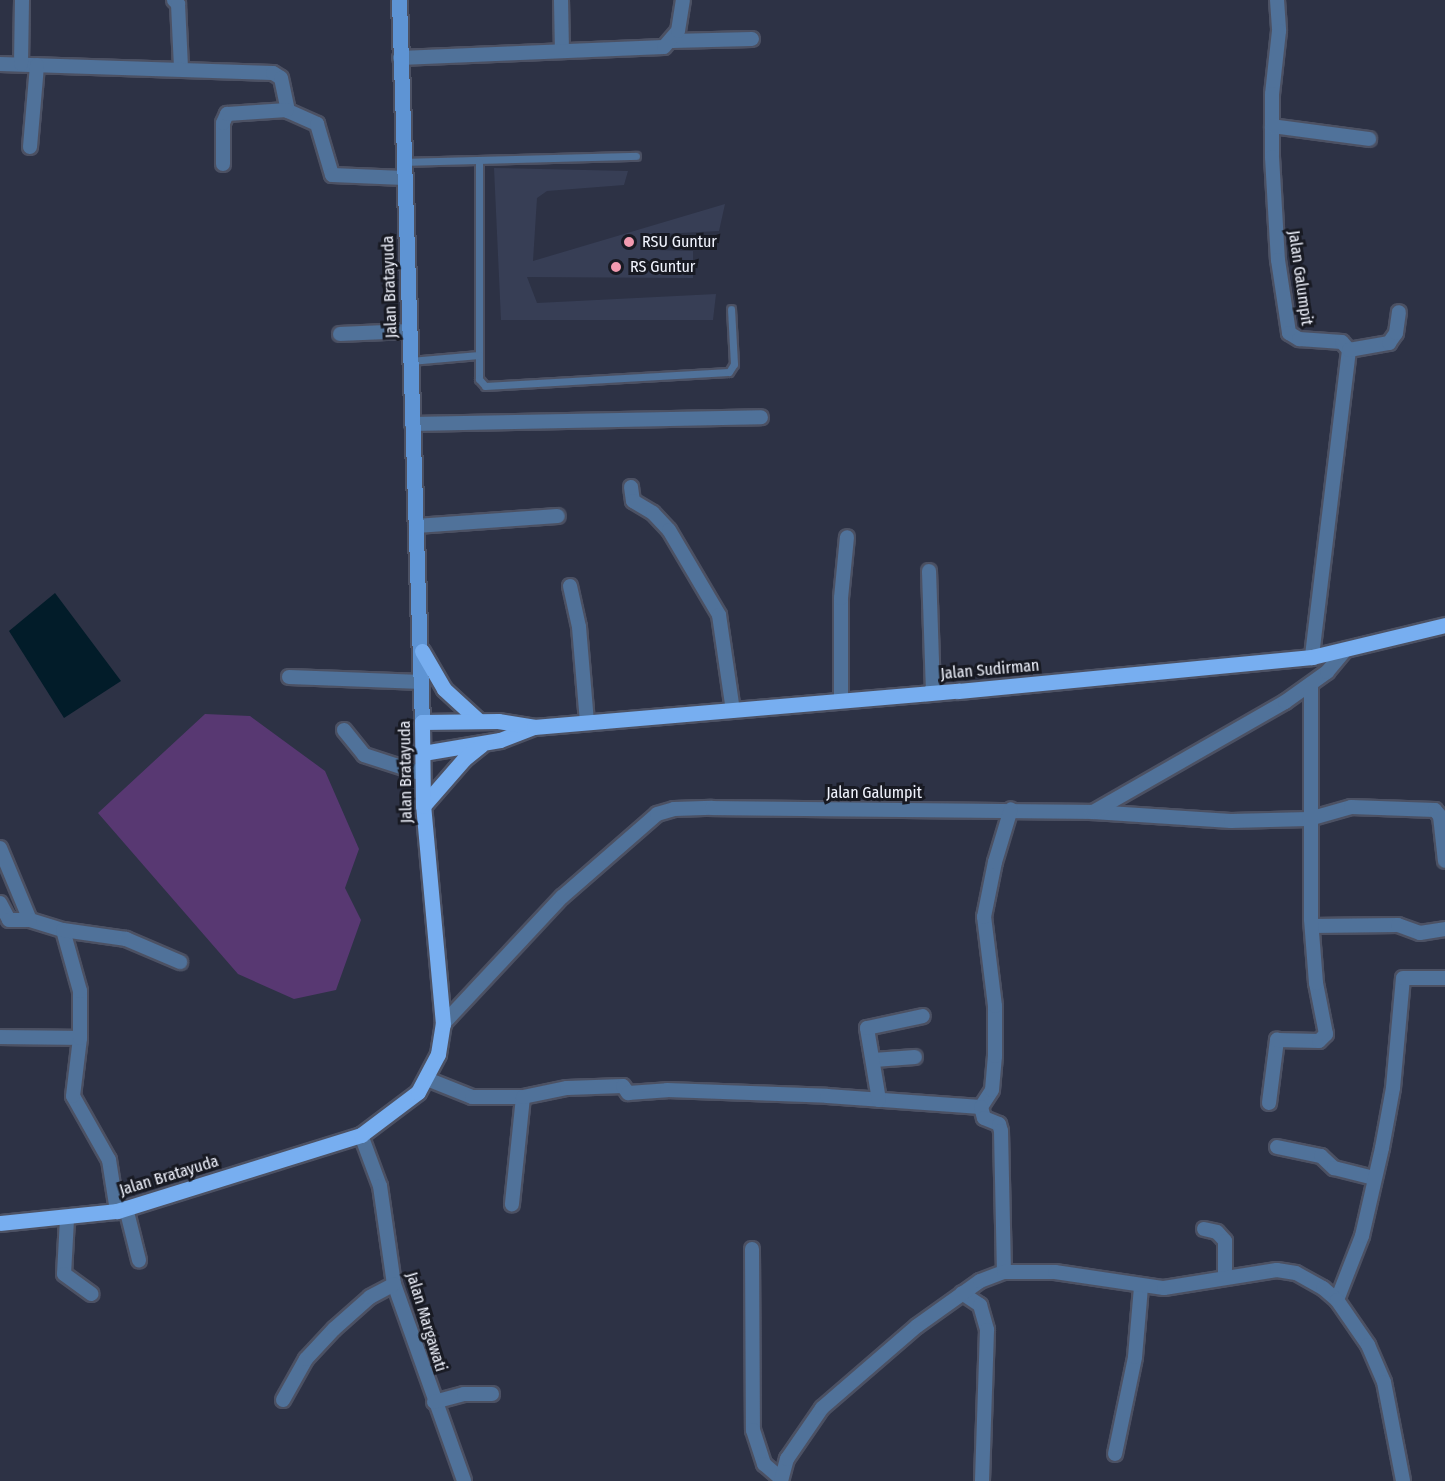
<!DOCTYPE html>
<style>
body{margin:0}
#map{position:relative;width:1445px;height:1481px;overflow:hidden;background:#2d3245;font-family:"Fira Sans Condensed",sans-serif}
div>[style]{position:absolute}
[style*='--x']{left:calc(var(--x)*1px);top:calc(var(--y)*1px);width:calc(var(--w)*1px);rotate:calc(var(--a)*1deg)}
.built>*{inset:0;background:#373e55}
.green>*{inset:0;background:#583872}
.water>*{inset:0;background:#021c29}
.roads{filter:drop-shadow(2px 0 #4c5163) drop-shadow(-2px 0 #4c5163) drop-shadow(0 2px #4c5163) drop-shadow(0 -2px #4c5163)}
.lane>*{height:7px;margin:-3.5px;padding:0 3.5px;transform-origin:3.5px;border-radius:3.5px;background:#50729a}
.street>*{height:14px;margin:-7px;padding:0 7px;transform-origin:7px;border-radius:7px;background:#50729a}
.secondary>*{height:15px;margin:-7.5px;padding:0 7.5px;transform-origin:7.5px;border-radius:7.5px;background:#5e94d4}
.primary>*{height:15px;margin:-7.5px;padding:0 7.5px;transform-origin:7.5px;border-radius:7.5px;background:#77aef0}
.dots>*{width:16px;height:16px;translate:-50% -50%;box-sizing:border-box;border:3px solid #181a23;border-radius:50%}
span{translate:-50% -50%;white-space:nowrap;text-align:center;line-height:1.15;-webkit-text-stroke:6px #181a23;paint-order:stroke}
.poi-label{font-size:16px;color:#f1f4fe}
.left{translate:0 -50%;text-align:left}
.street-label{font-size:16px;color:#f1f4fe}
</style>
<div id="map">
<div class="built">
<i style="clip-path:polygon(494px 168px,628px 171px,624px 185px,547px 191px,537px 198px,533px 261px,725px 204px,719px 231px,662px 234px,655px 250px,693px 251px,693px 278px,527px 277px,537px 303px,716px 294px,713px 320px,501px 320px)"></i>
</div>
<div class="green">
<i style="clip-path:polygon(205px 714px,250px 716px,325px 771px,359px 849px,345px 888px,361px 920px,336px 990px,294px 999px,238px 974px,98px 813px)"></i>
</div>
<div class="water">
<i style="clip-path:polygon(55px 593px,121px 681px,64px 718px,9px 631px)"></i>
</div>
<div class="roads">
<div class="lane">
<i style="--x:404;--y:162;--w:232;--a:-1.5"></i>
<i style="--x:479;--y:162;--w:217;--a:90"></i>
<i style="--x:479;--y:379;--w:9;--a:49"></i>
<i style="--x:485;--y:386;--w:244;--a:-3.3"></i>
<i style="--x:729;--y:372;--w:9;--a:-58"></i>
<i style="--x:734;--y:364;--w:55;--a:-93.1"></i>
<i style="--x:410;--y:361;--w:69;--a:-5"></i>
</div>
<div class="street">
<i style="--x:174;--y:0;--w:6;--a:45"></i>
<i style="--x:178;--y:4;--w:64;--a:87.3"></i>
<i style="--x:561;--y:0;--w:50;--a:88.9"></i>
<i style="--x:1277;--y:0;--w:31;--a:86"></i>
<i style="--x:1279;--y:31;--w:63;--a:96.3"></i>
<i style="--x:1272;--y:94;--w:63;--a:90"></i>
<i style="--x:1272;--y:157;--w:103;--a:86.7"></i>
<i style="--x:1278;--y:260;--w:74;--a:81.4"></i>
<i style="--x:1289;--y:333;--w:12;--a:31"></i>
<i style="--x:1299;--y:339;--w:43;--a:4"></i>
<i style="--x:1342;--y:342;--w:11;--a:49"></i>
<i style="--x:1349;--y:350;--w:309;--a:96.9"></i>
<i style="--x:672;--y:41;--w:80;--a:-1.4"></i>
<i style="--x:400;--y:58;--w:264;--a:-2.4"></i>
<i style="--x:664;--y:47;--w:21;--a:-49"></i>
<i style="--x:678;--y:31;--w:31;--a:-81"></i>
<i style="--x:0;--y:64;--w:273;--a:1.9"></i>
<i style="--x:273;--y:73;--w:9;--a:32"></i>
<i style="--x:281;--y:78;--w:34;--a:78"></i>
<i style="--x:288;--y:111;--w:32;--a:24"></i>
<i style="--x:317;--y:124;--w:53;--a:73.6"></i>
<i style="--x:332;--y:175;--w:72;--a:2.4"></i>
<i style="--x:21;--y:64;--w:64;--a:-89.1"></i>
<i style="--x:1272;--y:126;--w:98;--a:7.6"></i>
<i style="--x:30;--y:147;--w:82;--a:-85.1"></i>
<i style="--x:223;--y:164;--w:41;--a:-90"></i>
<i style="--x:223;--y:123;--w:10;--a:-66"></i>
<i style="--x:227;--y:114;--w:60;--a:-3.8"></i>
<i style="--x:340;--y:334;--w:69;--a:-2.5"></i>
<i style="--x:1349;--y:350;--w:41;--a:-9.9"></i>
<i style="--x:1389;--y:343;--w:12;--a:-55"></i>
<i style="--x:1396;--y:333;--w:21;--a:-82"></i>
<i style="--x:412;--y:424;--w:349;--a:-1.1"></i>
<i style="--x:631;--y:487;--w:14;--a:82"></i>
<i style="--x:633;--y:501;--w:23;--a:31"></i>
<i style="--x:653;--y:513;--w:23;--a:47"></i>
<i style="--x:669;--y:530;--w:99;--a:59.5"></i>
<i style="--x:719;--y:615;--w:97;--a:81.7"></i>
<i style="--x:416;--y:526;--w:142;--a:-4"></i>
<i style="--x:929;--y:571;--w:122;--a:88.1"></i>
<i style="--x:570;--y:586;--w:42;--a:77.6"></i>
<i style="--x:579;--y:627;--w:95;--a:85.2"></i>
<i style="--x:289;--y:677;--w:133;--a:2.2"></i>
<i style="--x:841;--y:701;--w:103;--a:-90"></i>
<i style="--x:841;--y:598;--w:61;--a:-84.4"></i>
<i style="--x:344;--y:730;--w:32;--a:51"></i>
<i style="--x:364;--y:755;--w:62;--a:17.9"></i>
<i style="--x:1093;--y:812;--w:138;--a:3.7"></i>
<i style="--x:1231;--y:821;--w:78;--a:-1.5"></i>
<i style="--x:1309;--y:819;--w:44;--a:-15.9"></i>
<i style="--x:1351;--y:807;--w:84;--a:2"></i>
<i style="--x:1435;--y:810;--w:8;--a:50"></i>
<i style="--x:1440;--y:816;--w:45;--a:83.7"></i>
<i style="--x:0;--y:848;--w:78;--a:67.4"></i>
<i style="--x:30;--y:920;--w:34;--a:17"></i>
<i style="--x:0;--y:903;--w:19;--a:62"></i>
<i style="--x:9;--y:920;--w:21;--a:0"></i>
<i style="--x:1312;--y:926;--w:86;--a:-0.7"></i>
<i style="--x:1398;--y:925;--w:23;--a:20"></i>
<i style="--x:1420;--y:933;--w:25;--a:-9"></i>
<i style="--x:443;--y:1024;--w:174;--a:-46.9"></i>
<i style="--x:562;--y:897;--w:126;--a:-41.1"></i>
<i style="--x:657;--y:814;--w:18;--a:-16"></i>
<i style="--x:674;--y:809;--w:38;--a:-2"></i>
<i style="--x:712;--y:808;--w:381;--a:0.6"></i>
<i style="--x:1093;--y:812;--w:221;--a:-29.8"></i>
<i style="--x:1285;--y:702;--w:52;--a:-35.5"></i>
<i style="--x:1327;--y:672;--w:26;--a:-50"></i>
<i style="--x:0;--y:1037;--w:80;--a:0.7"></i>
<i style="--x:874;--y:1060;--w:41;--a:-4.2"></i>
<i style="--x:427;--y:1079;--w:48;--a:21.8"></i>
<i style="--x:472;--y:1097;--w:51;--a:0"></i>
<i style="--x:523;--y:1097;--w:108;--a:95.9"></i>
<i style="--x:523;--y:1097;--w:45;--a:-11.6"></i>
<i style="--x:567;--y:1088;--w:56;--a:-2"></i>
<i style="--x:623;--y:1086;--w:9;--a:54"></i>
<i style="--x:628;--y:1093;--w:39;--a:-4"></i>
<i style="--x:667;--y:1090;--w:160;--a:2.1"></i>
<i style="--x:827;--y:1096;--w:154;--a:4.1"></i>
<i style="--x:879;--y:1100;--w:73;--a:-99.5"></i>
<i style="--x:867;--y:1028;--w:57;--a:-12.1"></i>
<i style="--x:1269;--y:1103;--w:64;--a:-82.8"></i>
<i style="--x:1277;--y:1040;--w:42;--a:1.4"></i>
<i style="--x:1319;--y:1041;--w:10;--a:-45"></i>
<i style="--x:1326;--y:1034;--w:52;--a:-101.1"></i>
<i style="--x:1316;--y:983;--w:64;--a:-94.5"></i>
<i style="--x:1311;--y:919;--w:235;--a:-90"></i>
<i style="--x:981;--y:1107;--w:20;--a:-57"></i>
<i style="--x:992;--y:1090;--w:34;--a:-85"></i>
<i style="--x:995;--y:1056;--w:50;--a:-90"></i>
<i style="--x:995;--y:1006;--w:90;--a:-97"></i>
<i style="--x:984;--y:917;--w:56;--a:-78.7"></i>
<i style="--x:995;--y:862;--w:55;--a:-73.2"></i>
<i style="--x:981;--y:1107;--w:11;--a:75"></i>
<i style="--x:984;--y:1118;--w:16;--a:22"></i>
<i style="--x:999;--y:1124;--w:7;--a:74"></i>
<i style="--x:1001;--y:1131;--w:141;--a:88.8"></i>
<i style="--x:361;--y:1135;--w:54;--a:69.6"></i>
<i style="--x:380;--y:1186;--w:99;--a:81.9"></i>
<i style="--x:394;--y:1284;--w:209;--a:70.4"></i>
<i style="--x:1277;--y:1147;--w:45;--a:11.6"></i>
<i style="--x:1321;--y:1156;--w:18;--a:43"></i>
<i style="--x:1334;--y:1168;--w:41;--a:14"></i>
<i style="--x:126;--y:1208;--w:54;--a:76"></i>
<i style="--x:117;--y:1211;--w:52;--a:-98.9"></i>
<i style="--x:109;--y:1160;--w:73;--a:-119.4"></i>
<i style="--x:73;--y:1096;--w:58;--a:-83.1"></i>
<i style="--x:80;--y:1038;--w:47;--a:-90"></i>
<i style="--x:80;--y:991;--w:63;--a:-105.6"></i>
<i style="--x:63;--y:930;--w:64;--a:8.1"></i>
<i style="--x:126;--y:939;--w:59;--a:23.1"></i>
<i style="--x:67;--y:1219;--w:55;--a:93.1"></i>
<i style="--x:64;--y:1274;--w:34;--a:36"></i>
<i style="--x:1204;--y:1229;--w:13;--a:13"></i>
<i style="--x:1217;--y:1232;--w:12;--a:48"></i>
<i style="--x:1225;--y:1241;--w:37;--a:90"></i>
<i style="--x:752;--y:1249;--w:181;--a:89.7"></i>
<i style="--x:753;--y:1430;--w:36;--a:72"></i>
<i style="--x:764;--y:1464;--w:23;--a:41"></i>
<i style="--x:962;--y:1293;--w:22;--a:34"></i>
<i style="--x:980;--y:1305;--w:26;--a:74"></i>
<i style="--x:987;--y:1330;--w:151;--a:91.9"></i>
<i style="--x:1337;--y:1300;--w:69;--a:-68.7"></i>
<i style="--x:1362;--y:1236;--w:90;--a:-77.2"></i>
<i style="--x:1382;--y:1148;--w:61;--a:-79.6"></i>
<i style="--x:1393;--y:1088;--w:110;--a:-84.8"></i>
<i style="--x:1403;--y:978;--w:42;--a:0"></i>
<i style="--x:283;--y:1400;--w:47;--a:-60.7"></i>
<i style="--x:306;--y:1359;--w:41;--a:-47"></i>
<i style="--x:334;--y:1329;--w:48;--a:-41.6"></i>
<i style="--x:370;--y:1297;--w:27;--a:-28"></i>
<i style="--x:434;--y:1402;--w:31;--a:-15"></i>
<i style="--x:464;--y:1394;--w:28;--a:0"></i>
<i style="--x:1115;--y:1454;--w:99;--a:-78.3"></i>
<i style="--x:1135;--y:1357;--w:70;--a:-85.1"></i>
<i style="--x:781;--y:1481;--w:23;--a:-75"></i>
<i style="--x:787;--y:1459;--w:62;--a:-55.5"></i>
<i style="--x:822;--y:1408;--w:125;--a:-40.8"></i>
<i style="--x:917;--y:1326;--w:77;--a:-35.5"></i>
<i style="--x:980;--y:1281;--w:26;--a:-21"></i>
<i style="--x:1004;--y:1272;--w:51;--a:0"></i>
<i style="--x:1055;--y:1272;--w:110;--a:8.4"></i>
<i style="--x:1164;--y:1288;--w:114;--a:-9.1"></i>
<i style="--x:1277;--y:1270;--w:19;--a:9"></i>
<i style="--x:1296;--y:1273;--w:31;--a:29"></i>
<i style="--x:1323;--y:1288;--w:18;--a:41"></i>
<i style="--x:1337;--y:1300;--w:55;--a:55.4"></i>
<i style="--x:1368;--y:1345;--w:40;--a:66.6"></i>
<i style="--x:1384;--y:1382;--w:101;--a:79.1"></i>
</div>
<div class="secondary">
<i style="--x:399;--y:0;--w:722;--a:88.18"></i>
</div>
<div class="primary">
<i style="--x:422;--y:651;--w:44;--a:59.9"></i>
<i style="--x:444;--y:689;--w:47;--a:42.4"></i>
<i style="--x:423;--y:753;--w:78;--a:-9.6"></i>
<i style="--x:500;--y:740;--w:36;--a:-21"></i>
<i style="--x:423;--y:806;--w:62;--a:-48.9"></i>
<i style="--x:464;--y:759;--w:22;--a:-39"></i>
<i style="--x:0;--y:1223;--w:118;--a:-5.9"></i>
<i style="--x:117;--y:1211;--w:256;--a:-17.3"></i>
<i style="--x:361;--y:1135;--w:71;--a:-37"></i>
<i style="--x:418;--y:1092;--w:43;--a:-62.2"></i>
<i style="--x:438;--y:1054;--w:30;--a:-81"></i>
<i style="--x:443;--y:1024;--w:219;--a:-95.2"></i>
<i style="--x:423;--y:806;--w:84;--a:-90.7"></i>
<i style="--x:422;--y:722;--w:76;--a:-0.8"></i>
<i style="--x:498;--y:721;--w:36;--a:9"></i>
<i style="--x:534;--y:727;--w:426;--a:-4.9"></i>
<i style="--x:958;--y:691;--w:356;--a:-5.5"></i>
<i style="--x:1312;--y:657;--w:137;--a:-13.5"></i>
</div>
</div>
<div class="dots">
<i style="left:629px;top:242px;background:#f29ab0"></i>
<i style="left:616px;top:267px;background:#f29ab0"></i>
</div>
<div class="poi-label">
<span class="left" style="left:642px;top:242px">RSU Guntur</span>
<span class="left" style="left:630px;top:267px">RS Guntur</span>
</div>
<div class="street-label">
<span style="left:1300px;top:278px;rotate:82deg">Jalan Galumpit</span>
<span style="left:390px;top:287px;rotate:-92deg">Jalan Bratayuda</span>
<span style="left:990px;top:670px;rotate:-5deg">Jalan Sudirman</span>
<span style="left:406px;top:772px;rotate:-91deg">Jalan Bratayuda</span>
<span style="left:874px;top:793px">Jalan Galumpit</span>
<span style="left:169px;top:1176px;rotate:-17deg">Jalan Bratayuda</span>
<span style="left:426px;top:1322px;rotate:73deg">Jalan Margawati</span>
</div>
</div>
